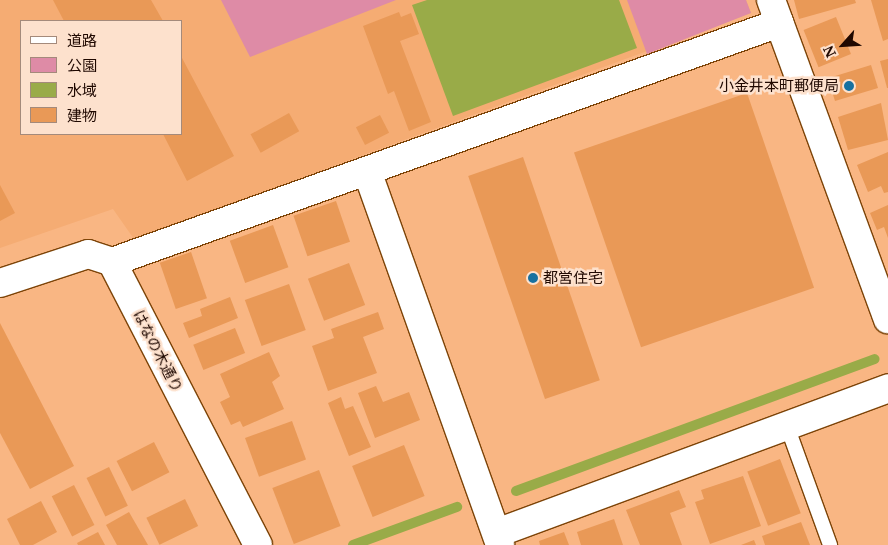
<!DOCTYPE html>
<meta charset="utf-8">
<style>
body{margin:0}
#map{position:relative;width:888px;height:545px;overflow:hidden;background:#f9b683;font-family:"Noto Serif","Noto Sans JP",serif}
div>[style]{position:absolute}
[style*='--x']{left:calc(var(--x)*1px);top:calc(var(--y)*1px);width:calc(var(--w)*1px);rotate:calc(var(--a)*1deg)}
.built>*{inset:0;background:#f5ac73}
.green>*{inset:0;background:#de8ba6}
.water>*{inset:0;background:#99ab48}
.stream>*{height:10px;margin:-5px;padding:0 5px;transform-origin:5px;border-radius:5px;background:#99ab48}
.building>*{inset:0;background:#e99957;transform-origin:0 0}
.roads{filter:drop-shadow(1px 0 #7d4408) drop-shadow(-1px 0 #7d4408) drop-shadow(0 1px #7d4408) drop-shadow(0 -1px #7d4408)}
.lane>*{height:14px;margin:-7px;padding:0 7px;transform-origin:7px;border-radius:7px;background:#fff}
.street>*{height:28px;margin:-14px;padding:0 14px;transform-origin:14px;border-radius:14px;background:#fff}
.secondary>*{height:28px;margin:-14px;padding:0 14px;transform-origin:14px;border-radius:14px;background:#fff}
.dots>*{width:14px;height:14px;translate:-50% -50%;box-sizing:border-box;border:2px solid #fde1cd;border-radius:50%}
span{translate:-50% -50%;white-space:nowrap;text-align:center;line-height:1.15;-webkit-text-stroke:5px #fde1cd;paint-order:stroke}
.poi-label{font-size:15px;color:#1f0800}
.right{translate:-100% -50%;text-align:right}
.left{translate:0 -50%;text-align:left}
.street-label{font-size:15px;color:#1f0800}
.legend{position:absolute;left:20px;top:20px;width:162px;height:115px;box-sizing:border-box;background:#fde1cd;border:1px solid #a48a7b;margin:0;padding:6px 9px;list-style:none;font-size:15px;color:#1f0800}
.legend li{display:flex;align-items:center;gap:10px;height:25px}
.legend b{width:25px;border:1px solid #a48a7b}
.north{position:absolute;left:818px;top:20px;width:50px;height:50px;-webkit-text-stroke:4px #fde1cd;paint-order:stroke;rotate:244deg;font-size:14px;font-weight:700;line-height:20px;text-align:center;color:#1f0800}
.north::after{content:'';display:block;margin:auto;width:18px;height:22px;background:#1f0800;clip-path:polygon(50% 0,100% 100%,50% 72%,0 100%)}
</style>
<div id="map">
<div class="built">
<i style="clip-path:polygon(evenodd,0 0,746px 0,751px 13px,134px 239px,113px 209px,0 248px,0 0,21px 21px,181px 21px,181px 134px,21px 134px,21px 21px)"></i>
</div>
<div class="green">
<i style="clip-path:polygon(221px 0,396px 0,250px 57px)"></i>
<i style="clip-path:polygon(627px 0,746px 0,751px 13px,647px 54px)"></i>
</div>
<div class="water">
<i style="clip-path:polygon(427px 0,619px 0,637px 48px,453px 116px,412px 5px)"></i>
</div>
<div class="stream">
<i style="--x:516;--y:491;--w:382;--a:-20.2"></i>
<i style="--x:353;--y:545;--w:111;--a:-20.1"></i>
</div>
<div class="building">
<i style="clip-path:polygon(53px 0,151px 0,163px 21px,64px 21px)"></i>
<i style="clip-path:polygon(794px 0,855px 0,856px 3px,799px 19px)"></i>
<i style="clip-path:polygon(871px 0,888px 0,888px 39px,883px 41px)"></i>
<i style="clip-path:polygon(399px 12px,401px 17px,411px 13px,419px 34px,400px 41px,431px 122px,409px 131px,394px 91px,388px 94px,363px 26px)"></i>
<i style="left:836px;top:17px;width:40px;height:35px;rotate:68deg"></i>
<i style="clip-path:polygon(181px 56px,234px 156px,187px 181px,163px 134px,181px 134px)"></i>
<i style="clip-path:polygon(888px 59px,888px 88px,887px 88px,880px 61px)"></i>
<i style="left:871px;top:65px;width:24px;height:45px;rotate:73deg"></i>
<i style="left:747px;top:93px;width:206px;height:183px;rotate:71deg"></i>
<i style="clip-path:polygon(881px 103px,888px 140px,848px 150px,838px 117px)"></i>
<i style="left:289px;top:113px;width:21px;height:44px;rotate:61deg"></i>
<i style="left:380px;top:115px;width:20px;height:27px;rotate:63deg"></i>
<i style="clip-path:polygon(888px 152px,888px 192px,884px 193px,881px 186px,868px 192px,857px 165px)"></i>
<i style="left:523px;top:157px;width:236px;height:58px;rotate:71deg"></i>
<i style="clip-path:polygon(0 185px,15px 213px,0 221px)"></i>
<i style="left:336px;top:201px;width:43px;height:45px;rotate:71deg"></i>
<i style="clip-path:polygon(888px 205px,888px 238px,884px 227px,877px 230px,870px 213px)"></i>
<i style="left:273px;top:225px;width:45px;height:46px;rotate:70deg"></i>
<i style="left:191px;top:252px;width:49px;height:33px;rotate:71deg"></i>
<i style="left:349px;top:263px;width:45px;height:44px;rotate:69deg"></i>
<i style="left:289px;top:284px;width:49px;height:47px;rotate:70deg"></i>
<i style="clip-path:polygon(230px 297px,238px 318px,189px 338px,183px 323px,202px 316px,200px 309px)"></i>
<i style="clip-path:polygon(378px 312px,384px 329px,363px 337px,377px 373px,328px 391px,312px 346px,334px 338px,331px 329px)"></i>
<i style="clip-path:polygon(0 323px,74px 466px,30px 489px,0 433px)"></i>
<i style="left:235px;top:328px;width:27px;height:45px;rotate:68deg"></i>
<i style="clip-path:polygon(269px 352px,280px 376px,272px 382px,284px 409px,243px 427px,240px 421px,231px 425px,220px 402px,230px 397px,220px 374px)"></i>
<i style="clip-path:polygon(376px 386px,383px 402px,409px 392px,420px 420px,375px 438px,358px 393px)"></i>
<i style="clip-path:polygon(341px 397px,345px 409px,353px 406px,371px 447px,349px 456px,328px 403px)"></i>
<i style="left:292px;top:421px;width:41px;height:50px;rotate:70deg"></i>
<i style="left:154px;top:442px;width:34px;height:42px;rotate:63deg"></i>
<i style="left:404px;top:445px;width:55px;height:56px;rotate:68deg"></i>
<i style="left:780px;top:459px;width:58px;height:35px;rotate:69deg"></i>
<i style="left:109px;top:467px;width:43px;height:25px;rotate:64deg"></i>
<i style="left:319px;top:470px;width:60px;height:50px;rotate:69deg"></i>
<i style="clip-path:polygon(743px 476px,761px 526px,710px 544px,695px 502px,704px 499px,701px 490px)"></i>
<i style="left:74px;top:485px;width:45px;height:25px;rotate:63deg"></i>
<i style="clip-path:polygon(679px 490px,686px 507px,670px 513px,682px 545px,640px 545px,626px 510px)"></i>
<i style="left:185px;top:499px;width:30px;height:43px;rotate:64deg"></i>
<i style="clip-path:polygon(41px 501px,57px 532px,33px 545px,20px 545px,7px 519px)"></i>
<i style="clip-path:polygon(129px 512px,148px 545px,117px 545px,106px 525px)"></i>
<i style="clip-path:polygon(614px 519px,623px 545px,581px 545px,577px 532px)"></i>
<i style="clip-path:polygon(801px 522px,810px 545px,765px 545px,762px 536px)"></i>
<i style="clip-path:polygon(98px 532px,105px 545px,78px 545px,77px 543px)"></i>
<i style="clip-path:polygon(564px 532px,569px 545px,540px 545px,539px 541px)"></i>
<i style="clip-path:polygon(754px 540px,756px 545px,741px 545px)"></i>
</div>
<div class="roads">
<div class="lane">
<i style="--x:787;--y:426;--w:127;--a:70.1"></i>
</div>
<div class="street">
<i style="--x:771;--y:0;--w:340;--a:69.9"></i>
<i style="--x:112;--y:262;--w:709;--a:-19.71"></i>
<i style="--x:497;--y:533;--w:417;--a:-20.3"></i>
</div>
<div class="secondary">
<i style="--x:367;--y:171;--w:397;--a:70.4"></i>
<i style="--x:0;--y:283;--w:93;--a:-18.2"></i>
<i style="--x:88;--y:254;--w:25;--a:18"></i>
<i style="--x:112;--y:262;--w:318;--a:62.7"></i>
</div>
</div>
<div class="dots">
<i style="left:849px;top:86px;background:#1771a0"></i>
<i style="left:533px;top:278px;background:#1771a0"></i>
</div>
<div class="poi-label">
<span class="right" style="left:839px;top:86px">小金井本町郵便局</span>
<span class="left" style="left:543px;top:278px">都営住宅</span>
</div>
<div class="street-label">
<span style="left:158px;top:351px;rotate:63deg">はなの木通り</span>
</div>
<ul class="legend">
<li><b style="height:6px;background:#fff"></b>道路</li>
<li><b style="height:14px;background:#de8ba6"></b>公園</li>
<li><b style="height:14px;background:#99ab48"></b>水域</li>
<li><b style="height:14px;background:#e99957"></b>建物</li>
</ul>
<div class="north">N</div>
</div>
